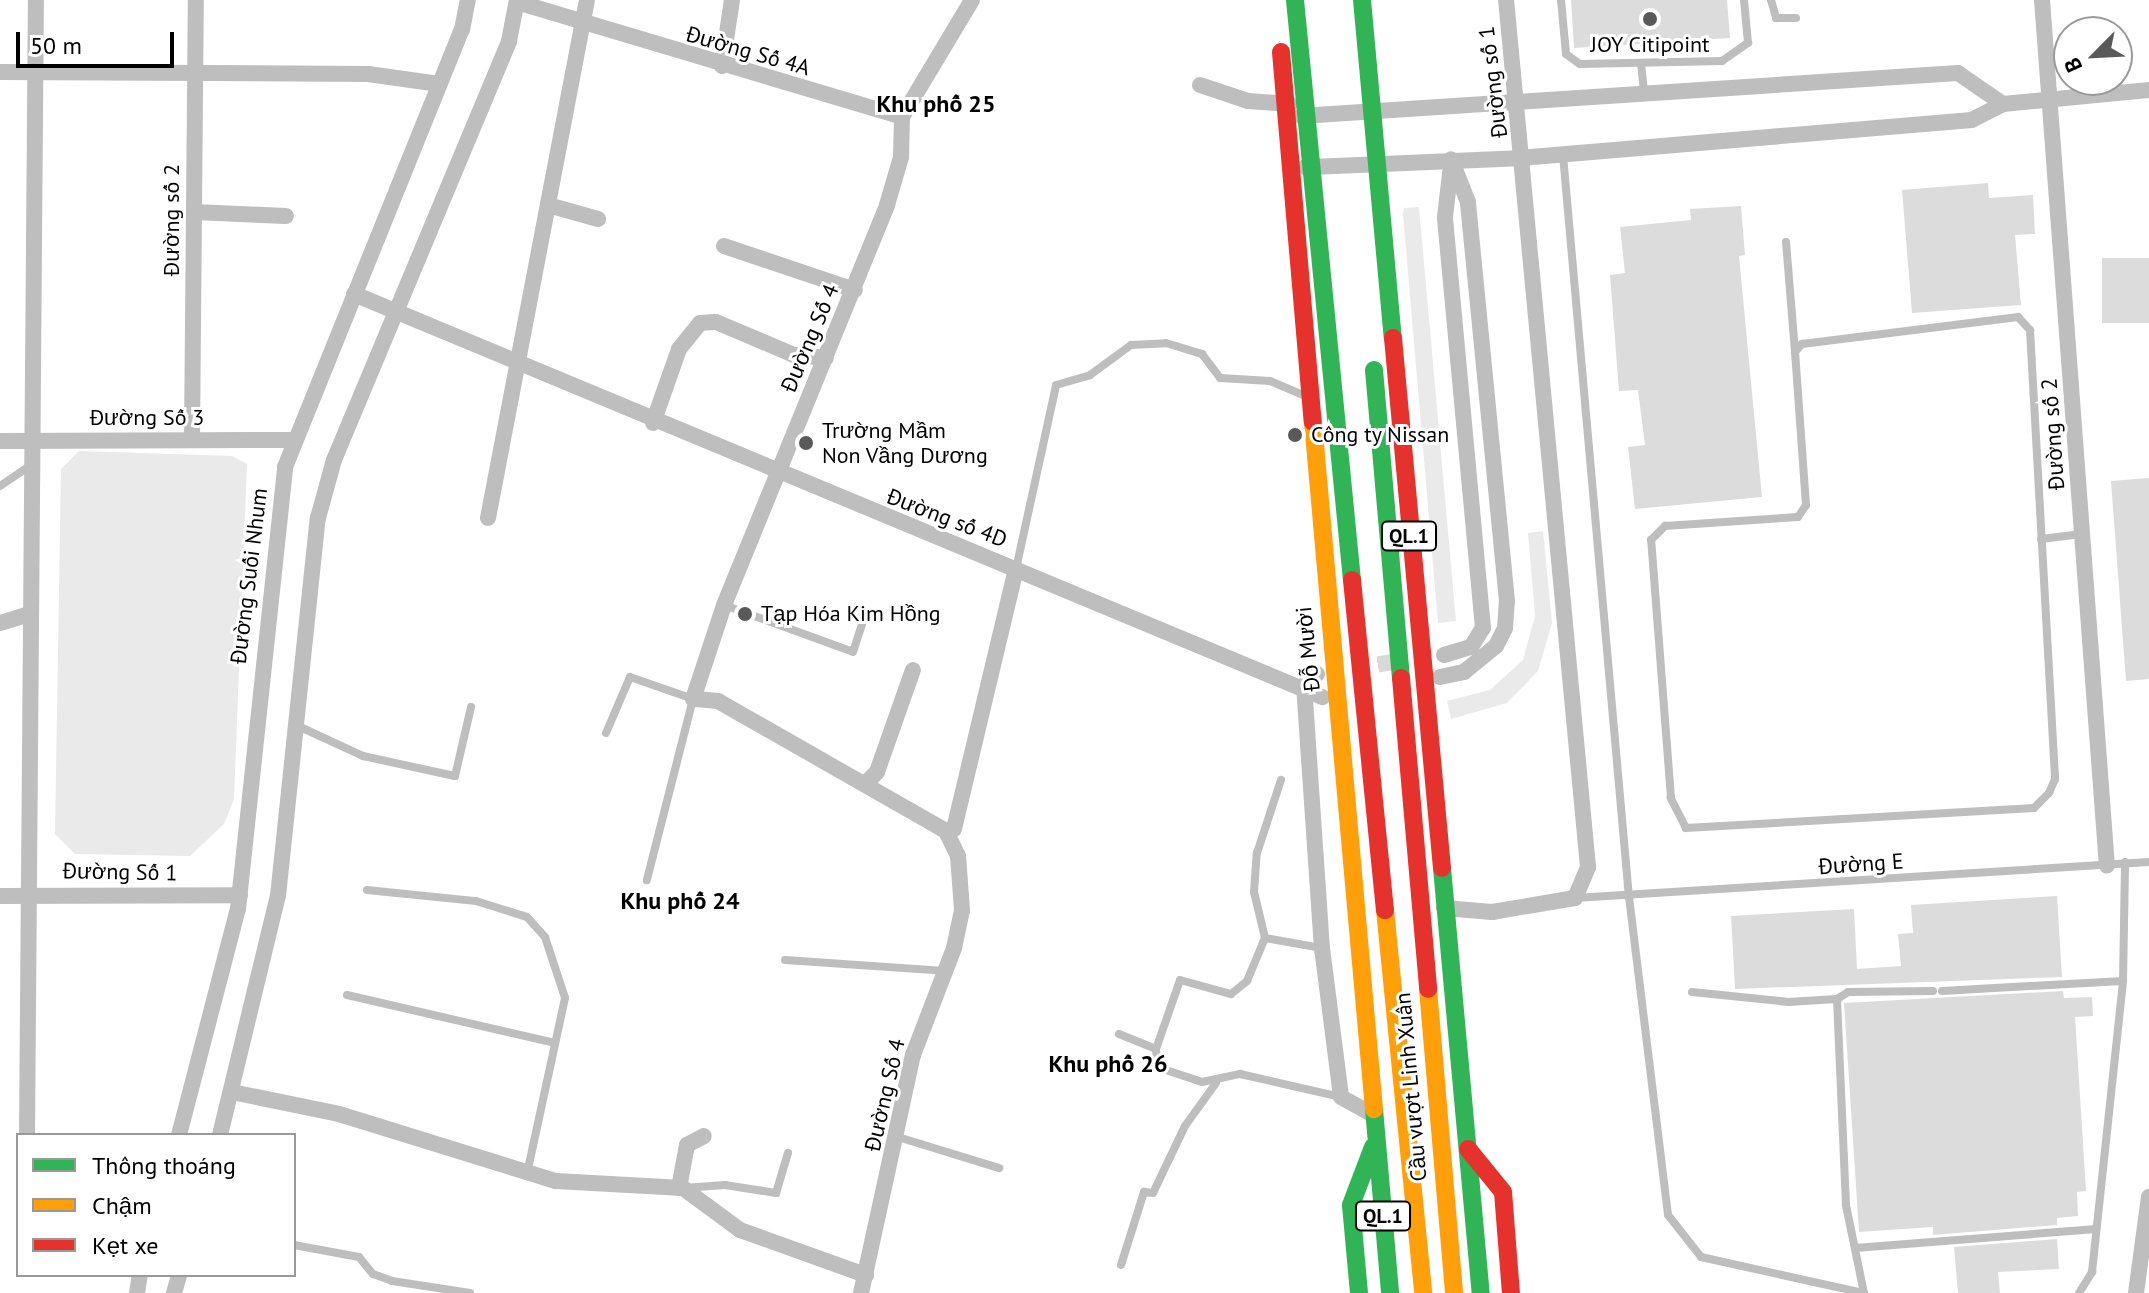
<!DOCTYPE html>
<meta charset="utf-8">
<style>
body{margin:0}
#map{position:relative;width:2149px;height:1293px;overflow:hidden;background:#fff;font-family:"PT Sans",sans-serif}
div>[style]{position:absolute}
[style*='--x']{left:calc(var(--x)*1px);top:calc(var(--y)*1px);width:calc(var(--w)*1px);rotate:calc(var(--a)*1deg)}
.green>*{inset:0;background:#eaeaea}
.building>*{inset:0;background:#dcdcdc;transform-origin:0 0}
.street-tunnel>*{height:16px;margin-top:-8px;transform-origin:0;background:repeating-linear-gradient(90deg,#d9d9d9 0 16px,transparent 0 24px)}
.lane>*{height:8px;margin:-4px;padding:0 4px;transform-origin:4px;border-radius:4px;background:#bebebe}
.street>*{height:16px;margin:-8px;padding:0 8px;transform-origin:8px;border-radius:8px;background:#bebebe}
.fast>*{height:18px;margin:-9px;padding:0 9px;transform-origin:9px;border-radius:9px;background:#30b455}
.slow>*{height:18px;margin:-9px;padding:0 9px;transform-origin:9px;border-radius:9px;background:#ff9f0a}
.jam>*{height:18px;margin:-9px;padding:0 9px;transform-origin:9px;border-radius:9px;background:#e5322d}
.dots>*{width:22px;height:22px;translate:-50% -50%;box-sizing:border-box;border:4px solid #fff;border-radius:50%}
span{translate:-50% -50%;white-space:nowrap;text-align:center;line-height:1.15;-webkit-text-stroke:6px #fff;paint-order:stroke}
.shield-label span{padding:2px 6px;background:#fff;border:2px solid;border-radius:6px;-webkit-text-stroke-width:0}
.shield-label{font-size:20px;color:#000;font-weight:700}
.poi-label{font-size:22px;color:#000}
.left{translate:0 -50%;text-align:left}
.street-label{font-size:22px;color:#000}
.neighbourhood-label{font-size:24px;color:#000;font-weight:700}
.legend{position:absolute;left:16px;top:1133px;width:280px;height:144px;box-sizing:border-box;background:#fff;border:2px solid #999;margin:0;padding:10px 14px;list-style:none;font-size:24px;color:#000}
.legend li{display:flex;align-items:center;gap:16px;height:40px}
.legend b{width:40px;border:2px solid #999}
.north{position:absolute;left:2053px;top:16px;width:80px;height:80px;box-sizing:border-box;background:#fff;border:2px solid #999;border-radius:50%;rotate:246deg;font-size:22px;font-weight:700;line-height:32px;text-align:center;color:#000}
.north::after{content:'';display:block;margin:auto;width:28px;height:36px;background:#595959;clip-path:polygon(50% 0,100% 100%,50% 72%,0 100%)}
.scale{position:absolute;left:16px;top:32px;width:158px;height:36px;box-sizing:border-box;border:4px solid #000;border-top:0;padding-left:10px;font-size:24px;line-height:28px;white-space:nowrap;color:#000;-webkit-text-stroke:6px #fff;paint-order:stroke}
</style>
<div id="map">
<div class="green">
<i style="clip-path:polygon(1419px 207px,1456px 621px,1438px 623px,1403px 214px,1404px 208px)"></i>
<i style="clip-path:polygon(79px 451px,232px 456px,247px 464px,234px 799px,224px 824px,190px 856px,75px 854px,55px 834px,61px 469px)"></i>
<i style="clip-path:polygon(1543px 531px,1552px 623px,1538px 671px,1507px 703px,1451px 719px,1447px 701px,1490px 690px,1523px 660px,1535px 616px,1528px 533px)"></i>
</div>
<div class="building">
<i style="clip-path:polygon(1571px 0,1727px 0,1730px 38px,1574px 48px)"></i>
<i style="clip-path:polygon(1988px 183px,1989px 198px,2033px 195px,2035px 234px,2015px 235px,2021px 305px,1912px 313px,1902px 190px)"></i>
<i style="clip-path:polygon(1741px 206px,1745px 255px,1739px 256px,1762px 497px,1635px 509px,1628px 447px,1645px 445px,1638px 390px,1619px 391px,1610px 275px,1625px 273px,1620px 227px,1691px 220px,1690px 209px)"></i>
<i style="left:2149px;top:258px;width:65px;height:47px;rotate:90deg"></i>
<i style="clip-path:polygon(2149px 478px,2149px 679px,2126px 681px,2111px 481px)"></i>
<i style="clip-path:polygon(2057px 896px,2062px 977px,1735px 989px,1731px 916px,1854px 909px,1857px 969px,1901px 966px,1898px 934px,1913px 933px,1911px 905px)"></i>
<i style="clip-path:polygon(2063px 991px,2064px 998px,2092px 997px,2093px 1016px,2075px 1017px,2086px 1191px,2077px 1192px,2078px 1216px,2057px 1218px,2057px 1225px,1933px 1235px,1933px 1227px,1859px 1232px,1844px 1003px)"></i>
<i style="clip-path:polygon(2057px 1239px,2059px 1269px,1998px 1272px,2000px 1293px,1958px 1293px,1954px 1247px)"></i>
</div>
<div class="street-tunnel">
<i style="--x:1354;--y:668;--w:53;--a:-8.7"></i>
</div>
<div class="lane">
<i style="--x:1561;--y:0;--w:54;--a:84.7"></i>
<i style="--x:1566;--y:54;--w:17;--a:36"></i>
<i style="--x:1580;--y:64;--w:142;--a:-1.2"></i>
<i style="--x:1722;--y:61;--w:32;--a:-35"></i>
<i style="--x:1748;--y:43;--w:43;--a:-95.3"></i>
<i style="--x:1771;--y:0;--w:19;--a:74"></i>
<i style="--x:1776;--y:18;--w:20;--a:0"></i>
<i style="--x:1641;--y:63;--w:31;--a:84"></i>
<i style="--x:1563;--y:155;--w:745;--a:84.92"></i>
<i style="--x:1629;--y:897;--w:320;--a:83"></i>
<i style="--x:1668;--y:1215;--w:53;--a:51.8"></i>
<i style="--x:1701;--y:1257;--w:167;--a:12.5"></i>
<i style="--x:1864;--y:1293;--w:90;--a:-101.6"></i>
<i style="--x:1846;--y:1205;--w:206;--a:-92.5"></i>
<i style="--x:1837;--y:999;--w:13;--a:-32"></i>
<i style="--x:1848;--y:992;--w:85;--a:-0.7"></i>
<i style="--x:1786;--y:242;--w:110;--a:85.3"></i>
<i style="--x:2018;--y:317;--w:18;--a:47"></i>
<i style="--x:2030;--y:330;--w:450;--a:86.8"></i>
<i style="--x:2055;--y:779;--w:15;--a:113"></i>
<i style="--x:2049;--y:793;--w:21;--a:135"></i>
<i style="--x:2034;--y:808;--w:349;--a:176.7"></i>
<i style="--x:1686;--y:828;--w:34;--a:-117"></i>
<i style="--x:1671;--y:798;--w:259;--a:-94.4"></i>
<i style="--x:1651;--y:540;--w:20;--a:-45"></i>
<i style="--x:1665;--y:526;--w:133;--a:-3.9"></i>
<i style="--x:1798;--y:517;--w:14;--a:-56"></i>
<i style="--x:1806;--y:505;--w:153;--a:-94.1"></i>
<i style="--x:1795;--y:352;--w:11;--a:-49"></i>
<i style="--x:1802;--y:344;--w:218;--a:-7.1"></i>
<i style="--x:0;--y:486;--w:36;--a:-34"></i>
<i style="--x:2041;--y:539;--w:41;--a:-7"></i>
<i style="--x:1016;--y:569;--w:188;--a:-77.7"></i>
<i style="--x:1056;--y:385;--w:35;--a:-16"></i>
<i style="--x:1090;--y:375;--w:51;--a:-36.2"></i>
<i style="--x:1131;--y:345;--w:35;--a:-3"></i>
<i style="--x:1166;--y:343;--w:38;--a:17"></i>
<i style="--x:1202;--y:354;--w:30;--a:53"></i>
<i style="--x:1220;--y:378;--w:50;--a:3.4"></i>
<i style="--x:1270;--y:381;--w:39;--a:23"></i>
<i style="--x:724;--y:605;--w:137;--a:20"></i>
<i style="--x:853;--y:652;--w:40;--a:-72"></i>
<i style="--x:298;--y:726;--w:72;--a:24.8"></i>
<i style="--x:363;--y:756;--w:94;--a:12.3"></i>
<i style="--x:455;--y:776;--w:71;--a:-76.9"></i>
<i style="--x:606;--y:733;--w:61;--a:-66.8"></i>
<i style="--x:630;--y:677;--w:67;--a:19.2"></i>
<i style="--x:693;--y:699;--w:187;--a:104.3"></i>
<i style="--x:367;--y:890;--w:110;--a:5.8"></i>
<i style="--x:476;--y:901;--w:53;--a:17.4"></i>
<i style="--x:527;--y:917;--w:27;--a:48"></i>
<i style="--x:545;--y:937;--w:64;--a:71.8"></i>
<i style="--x:565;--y:998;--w:175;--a:102.2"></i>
<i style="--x:1575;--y:898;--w:575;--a:-3.59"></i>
<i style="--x:1265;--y:938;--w:58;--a:10"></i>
<i style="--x:785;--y:960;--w:160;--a:3.9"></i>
<i style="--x:1942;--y:991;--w:181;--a:-3.2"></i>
<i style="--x:1692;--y:992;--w:97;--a:5.9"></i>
<i style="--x:1788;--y:1002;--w:49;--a:-3.5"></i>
<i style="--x:347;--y:995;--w:213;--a:13"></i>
<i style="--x:1119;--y:1034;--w:40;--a:22"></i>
<i style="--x:1156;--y:1049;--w:18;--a:87"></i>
<i style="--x:1157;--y:1067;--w:47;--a:18.4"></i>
<i style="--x:1202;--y:1082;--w:39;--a:-12"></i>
<i style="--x:1240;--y:1074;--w:104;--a:12.8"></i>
<i style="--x:1156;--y:1049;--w:73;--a:-70.8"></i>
<i style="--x:1180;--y:980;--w:53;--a:15.4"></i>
<i style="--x:1231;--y:994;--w:21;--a:-39"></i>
<i style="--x:1247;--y:981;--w:47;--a:-67.3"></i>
<i style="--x:1265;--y:938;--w:47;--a:-103.4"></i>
<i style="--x:1254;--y:892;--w:39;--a:-86"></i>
<i style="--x:1257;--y:853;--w:77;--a:-71.8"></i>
<i style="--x:898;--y:1137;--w:106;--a:17.1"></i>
<i style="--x:684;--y:1188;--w:41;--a:-4.2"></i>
<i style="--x:725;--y:1185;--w:52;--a:8.9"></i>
<i style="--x:776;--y:1193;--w:42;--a:-73.3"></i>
<i style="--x:294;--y:1245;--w:66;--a:10.5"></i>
<i style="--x:359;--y:1257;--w:22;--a:51"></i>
<i style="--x:373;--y:1274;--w:20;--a:20"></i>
<i style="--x:392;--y:1281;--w:79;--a:8.7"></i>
<i style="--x:1855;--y:1248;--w:242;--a:-4.5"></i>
<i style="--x:1121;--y:1265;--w:77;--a:-72.5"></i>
<i style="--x:1144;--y:1192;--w:9;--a:6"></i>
<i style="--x:1153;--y:1193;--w:74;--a:-64.5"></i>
<i style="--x:1185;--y:1126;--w:53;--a:-54.2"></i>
<i style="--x:2079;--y:1293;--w:25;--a:-58"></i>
<i style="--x:2092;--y:1272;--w:293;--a:-83.9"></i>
<i style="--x:2123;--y:981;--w:119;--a:-89"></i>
</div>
<div class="street">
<i style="--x:2042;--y:0;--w:868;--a:85.71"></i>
<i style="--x:517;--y:2;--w:402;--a:16.6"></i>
<i style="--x:722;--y:66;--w:67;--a:-81.4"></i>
<i style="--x:0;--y:72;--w:368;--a:0.3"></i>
<i style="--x:368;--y:74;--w:72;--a:8"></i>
<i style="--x:1200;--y:85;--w:51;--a:18.4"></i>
<i style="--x:1248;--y:101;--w:42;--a:4.1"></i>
<i style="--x:2003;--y:104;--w:147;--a:-5.5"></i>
<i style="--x:1301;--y:116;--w:658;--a:-3.74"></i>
<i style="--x:1958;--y:73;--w:55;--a:34.6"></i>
<i style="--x:2003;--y:104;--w:35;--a:153"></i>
<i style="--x:1972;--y:120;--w:450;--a:175.2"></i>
<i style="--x:1524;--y:158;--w:219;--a:177.6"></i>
<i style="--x:548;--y:205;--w:52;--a:15.6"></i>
<i style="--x:194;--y:212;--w:92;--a:2.5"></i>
<i style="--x:724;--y:246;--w:138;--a:18.6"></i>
<i style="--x:354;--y:294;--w:1049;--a:22.6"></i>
<i style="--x:653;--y:423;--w:78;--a:-70.6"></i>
<i style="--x:679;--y:349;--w:33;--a:-51"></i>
<i style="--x:700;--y:323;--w:16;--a:-4"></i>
<i style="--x:716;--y:322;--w:85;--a:22.9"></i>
<i style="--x:794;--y:355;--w:32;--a:5"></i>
<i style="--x:192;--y:439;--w:439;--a:-89.5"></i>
<i style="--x:0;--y:441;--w:294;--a:-0.2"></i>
<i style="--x:488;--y:518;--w:527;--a:-79.18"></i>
<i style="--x:0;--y:623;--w:30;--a:-17"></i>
<i style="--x:1444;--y:655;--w:28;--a:-17"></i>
<i style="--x:1471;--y:647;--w:22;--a:-58"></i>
<i style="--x:1483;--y:628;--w:413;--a:-95.3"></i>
<i style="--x:1445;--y:217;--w:52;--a:-83.4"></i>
<i style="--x:1440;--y:677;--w:25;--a:-12"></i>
<i style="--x:1464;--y:672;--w:41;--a:-39.1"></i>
<i style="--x:1496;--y:646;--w:20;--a:-63"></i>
<i style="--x:1505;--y:628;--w:27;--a:-86"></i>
<i style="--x:1507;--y:601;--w:401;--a:-95.6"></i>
<i style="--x:1468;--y:202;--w:46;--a:-111.6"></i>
<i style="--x:1304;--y:685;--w:264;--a:86.1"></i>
<i style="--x:1322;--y:948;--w:150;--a:82.7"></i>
<i style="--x:1341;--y:1097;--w:37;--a:29"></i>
<i style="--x:1304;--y:685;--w:17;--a:-40"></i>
<i style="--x:865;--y:784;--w:17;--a:-45"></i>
<i style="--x:877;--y:772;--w:108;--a:-70.6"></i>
<i style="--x:946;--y:831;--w:8;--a:-14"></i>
<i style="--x:954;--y:829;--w:267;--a:-76.6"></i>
<i style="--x:0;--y:896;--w:240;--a:-0.2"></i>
<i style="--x:1444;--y:908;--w:48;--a:4.8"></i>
<i style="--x:1492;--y:912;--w:84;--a:-9.6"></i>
<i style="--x:1575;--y:898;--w:34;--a:-67"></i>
<i style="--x:1588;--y:867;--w:871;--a:-95.4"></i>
<i style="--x:232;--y:1092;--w:109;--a:11.6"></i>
<i style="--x:339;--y:1114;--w:227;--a:17.2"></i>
<i style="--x:556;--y:1181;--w:127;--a:3.2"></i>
<i style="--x:683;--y:1188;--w:71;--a:36.4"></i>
<i style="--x:740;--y:1230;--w:134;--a:19.7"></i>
<i style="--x:27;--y:1135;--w:1135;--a:-89.55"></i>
<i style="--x:179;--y:1135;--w:234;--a:-75.4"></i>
<i style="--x:238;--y:909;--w:444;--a:-83.9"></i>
<i style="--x:285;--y:467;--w:471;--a:-68"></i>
<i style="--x:462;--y:30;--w:31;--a:-79"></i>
<i style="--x:220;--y:1135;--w:246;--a:-76.4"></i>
<i style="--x:278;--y:896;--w:380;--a:-84"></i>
<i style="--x:318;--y:518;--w:60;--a:-74.6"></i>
<i style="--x:334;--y:460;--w:454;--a:-67.3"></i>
<i style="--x:509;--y:41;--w:42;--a:-79"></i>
<i style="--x:679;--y:1188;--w:44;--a:-79.5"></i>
<i style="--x:687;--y:1145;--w:19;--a:-28"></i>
<i style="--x:137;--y:1293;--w:18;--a:-81"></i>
<i style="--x:174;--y:1293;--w:19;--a:-74"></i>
<i style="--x:861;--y:1293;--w:244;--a:-77.7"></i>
<i style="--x:913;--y:1055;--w:115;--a:-69"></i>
<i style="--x:954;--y:948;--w:39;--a:-78"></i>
<i style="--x:962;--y:910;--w:54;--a:-94.2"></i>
<i style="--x:958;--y:856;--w:28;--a:-116"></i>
<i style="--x:946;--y:831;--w:262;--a:-150.3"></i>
<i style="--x:718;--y:701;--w:25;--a:-175"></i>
<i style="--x:693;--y:699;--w:99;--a:-71.7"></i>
<i style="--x:724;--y:605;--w:432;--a:-67.8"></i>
<i style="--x:887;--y:205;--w:50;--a:-73.7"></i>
<i style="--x:901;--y:157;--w:40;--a:-88.6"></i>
<i style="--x:902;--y:117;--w:136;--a:-59.1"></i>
<i style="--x:2136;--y:1293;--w:97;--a:-82.3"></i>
</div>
<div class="fast">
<i style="--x:1295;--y:0;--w:583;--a:84.39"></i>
<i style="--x:1362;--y:0;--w:339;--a:84.8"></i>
<i style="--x:1374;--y:370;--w:309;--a:85"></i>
<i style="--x:1442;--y:868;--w:427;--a:84.8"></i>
<i style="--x:1374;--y:1109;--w:185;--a:85"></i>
<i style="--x:1359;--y:1293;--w:88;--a:-95.2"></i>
<i style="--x:1351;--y:1205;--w:62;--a:-69.2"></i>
</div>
<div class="slow">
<i style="--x:1313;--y:422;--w:690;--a:84.93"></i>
<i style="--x:1385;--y:910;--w:385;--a:84.3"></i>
<i style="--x:1428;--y:989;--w:305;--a:85.1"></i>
</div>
<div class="jam">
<i style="--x:1281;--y:52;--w:371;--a:85.1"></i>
<i style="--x:1393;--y:338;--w:532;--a:84.72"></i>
<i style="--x:1352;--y:580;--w:332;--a:84.3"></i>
<i style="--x:1401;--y:678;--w:312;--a:85"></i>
<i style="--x:1468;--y:1149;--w:55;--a:50.9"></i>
<i style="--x:1503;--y:1192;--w:101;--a:85.5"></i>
</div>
<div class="dots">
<i style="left:1650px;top:19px;background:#595959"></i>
<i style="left:1295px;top:435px;background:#595959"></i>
<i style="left:806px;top:443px;background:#595959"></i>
<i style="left:745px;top:614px;background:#595959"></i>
</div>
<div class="shield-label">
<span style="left:1409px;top:536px">QL.1</span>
<span style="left:1383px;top:1216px">QL.1</span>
</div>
<div class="poi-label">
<span style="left:1650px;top:45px">JOY Citipoint</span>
<span class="left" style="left:822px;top:443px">Trường Mầm<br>Non Vầng Dương</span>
<span class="left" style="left:1311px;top:435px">Công ty Nissan</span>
<span class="left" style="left:761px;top:614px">Tạp Hóa Kim Hồng</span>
</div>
<div class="street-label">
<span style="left:748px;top:51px;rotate:16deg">Đường Số 4A</span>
<span style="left:1493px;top:82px;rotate:-97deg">Đường số 1</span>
<span style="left:172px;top:220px;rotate:-90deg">Đường số 2</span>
<span style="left:810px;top:338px;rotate:-67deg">Đường Số 4</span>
<span style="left:147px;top:418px">Đường Số 3</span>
<span style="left:2053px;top:434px;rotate:-94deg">Đường số 2</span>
<span style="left:947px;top:518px;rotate:21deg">Đường số 4D</span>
<span style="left:249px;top:576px;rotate:-83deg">Đường Suối Nhum</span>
<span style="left:1308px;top:649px;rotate:-96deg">Đỗ Mười</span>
<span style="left:1861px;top:864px;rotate:-4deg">Đường E</span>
<span style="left:120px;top:872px;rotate:1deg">Đường Số 1</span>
<span style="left:1411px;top:1087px;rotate:-95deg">Cầu vượt Linh Xuân</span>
<span style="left:885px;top:1095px;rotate:-77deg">Đường Số 4</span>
</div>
<div class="neighbourhood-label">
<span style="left:936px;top:104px">Khu phố 25</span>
<span style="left:680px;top:901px">Khu phố 24</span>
<span style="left:1108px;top:1064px">Khu phố 26</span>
</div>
<ul class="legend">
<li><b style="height:10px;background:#30b455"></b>Thông thoáng</li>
<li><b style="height:10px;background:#ff9f0a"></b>Chậm</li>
<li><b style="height:10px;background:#e5322d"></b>Kẹt xe</li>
</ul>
<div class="north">B</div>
<div class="scale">50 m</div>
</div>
